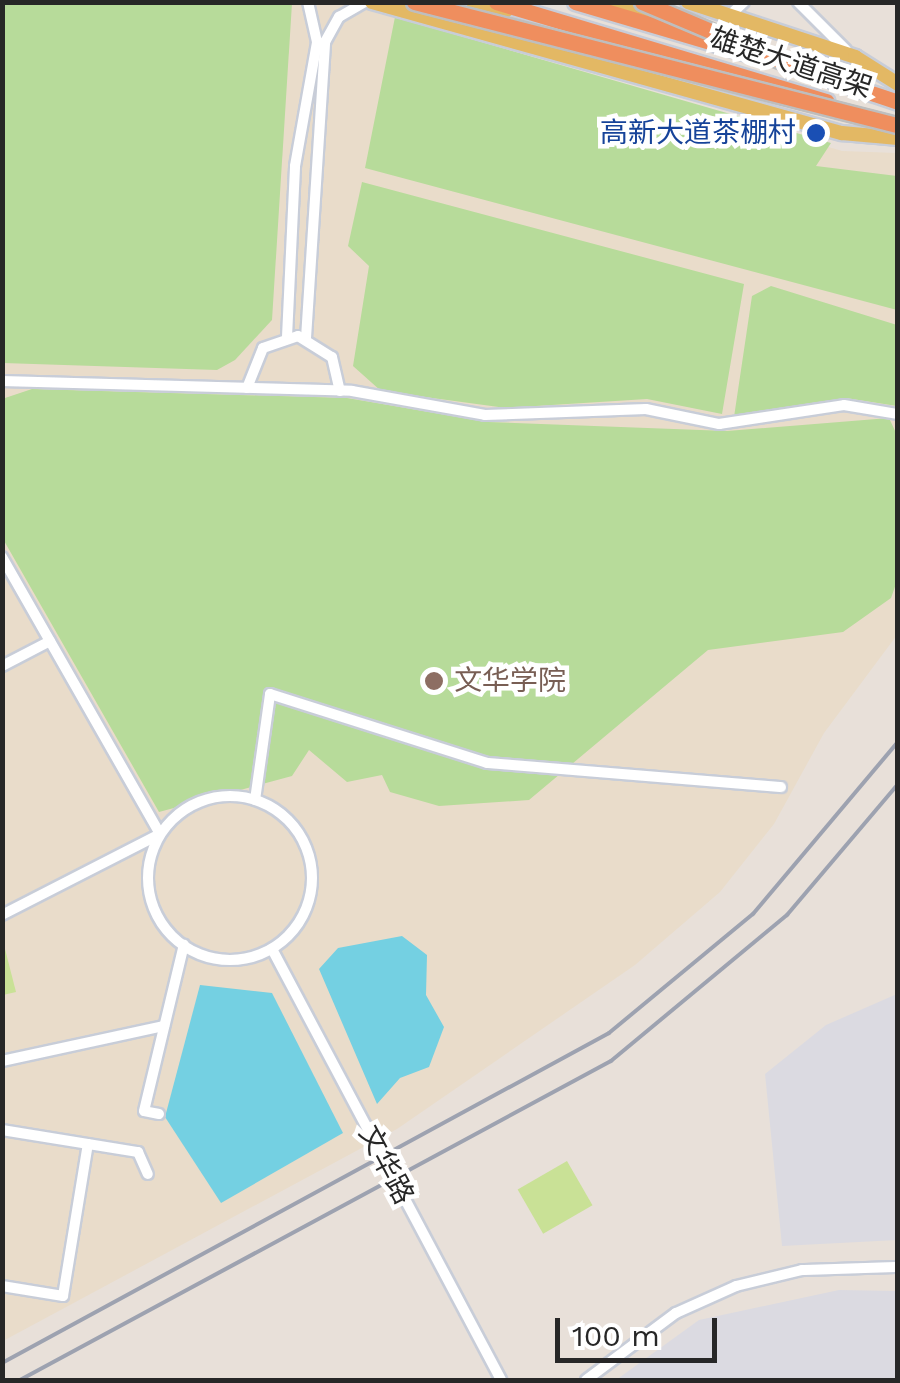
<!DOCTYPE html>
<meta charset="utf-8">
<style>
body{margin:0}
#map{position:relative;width:900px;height:1383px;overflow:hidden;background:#e8e0d9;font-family:"Work Sans","Noto Sans SC",sans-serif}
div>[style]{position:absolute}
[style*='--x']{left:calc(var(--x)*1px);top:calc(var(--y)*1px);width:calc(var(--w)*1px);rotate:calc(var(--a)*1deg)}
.industrial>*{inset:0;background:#dbdae1}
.education>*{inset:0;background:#e9dcca}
.green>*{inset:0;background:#b7db9a}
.pitch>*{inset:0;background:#c9e196;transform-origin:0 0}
.water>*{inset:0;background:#74d0e2}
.roads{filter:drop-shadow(2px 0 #c8cdd8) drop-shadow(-2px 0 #c8cdd8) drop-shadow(0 2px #c8cdd8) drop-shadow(0 -2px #c8cdd8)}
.minor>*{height:10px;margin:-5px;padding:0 5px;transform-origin:5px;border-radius:5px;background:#fff}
.minor>.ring{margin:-5px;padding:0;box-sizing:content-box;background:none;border:10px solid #fff;border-radius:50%}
.major>*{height:14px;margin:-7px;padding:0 7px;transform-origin:7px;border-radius:7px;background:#e3b864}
.highway>*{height:15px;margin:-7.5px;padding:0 7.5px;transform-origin:7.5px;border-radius:7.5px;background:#ef8e5e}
.rail>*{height:4px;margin:-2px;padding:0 2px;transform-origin:2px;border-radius:2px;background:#9da2b0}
.bridges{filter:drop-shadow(2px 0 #bebebe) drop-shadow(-2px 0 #bebebe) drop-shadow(0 2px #bebebe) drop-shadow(0 -2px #bebebe)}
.highway-bridge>*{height:15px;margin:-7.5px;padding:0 7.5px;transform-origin:7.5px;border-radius:7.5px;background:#ef8e5e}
.dots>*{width:28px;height:28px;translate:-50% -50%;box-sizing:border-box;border:5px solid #fff;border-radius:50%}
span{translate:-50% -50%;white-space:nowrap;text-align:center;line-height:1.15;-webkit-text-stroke:9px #fff;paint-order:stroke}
.street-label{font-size:28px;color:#272727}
.transit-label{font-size:28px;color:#164399}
.right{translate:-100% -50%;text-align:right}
.education-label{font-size:28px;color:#785e54}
.left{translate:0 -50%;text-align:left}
.frame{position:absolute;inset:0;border:5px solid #272727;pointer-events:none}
.scale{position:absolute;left:555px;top:1318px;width:162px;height:45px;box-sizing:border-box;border:5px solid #272727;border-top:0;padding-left:12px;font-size:30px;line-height:35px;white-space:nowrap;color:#272727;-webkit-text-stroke:8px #fff;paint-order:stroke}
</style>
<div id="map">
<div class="industrial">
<i style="clip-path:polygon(897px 994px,897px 1240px,782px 1246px,765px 1074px,826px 1025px)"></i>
<i style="clip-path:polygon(839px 1290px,897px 1291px,897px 1380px,616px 1380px,699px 1320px)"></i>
</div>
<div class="education">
<i style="clip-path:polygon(3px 3px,346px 3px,842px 151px,897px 153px,897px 635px,824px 733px,774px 824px,720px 892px,635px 965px,397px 1129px,3px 1341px)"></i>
</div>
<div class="green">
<i style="clip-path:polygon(3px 2px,292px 3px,272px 320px,235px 360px,217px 370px,3px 363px)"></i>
<i style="clip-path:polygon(395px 17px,831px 143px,816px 166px,897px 176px,897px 310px,365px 168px)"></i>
<i style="clip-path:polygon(362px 182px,744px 284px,722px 414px,647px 399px,506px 408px,381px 391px,353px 366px,369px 266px,348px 246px)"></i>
<i style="clip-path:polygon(771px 286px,897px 325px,897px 406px,846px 398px,734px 417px,752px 296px)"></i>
<i style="clip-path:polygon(32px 389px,347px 398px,488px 422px,727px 431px,889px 418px,897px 435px,897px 581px,891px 598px,843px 632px,708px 650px,529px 800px,439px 806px,390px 792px,382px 775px,347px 782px,309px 750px,292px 776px,159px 812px,3px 539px,2px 399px)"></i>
</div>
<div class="pitch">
<i style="clip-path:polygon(4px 945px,16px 992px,3px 995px,2px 946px)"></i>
<i style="left:567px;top:1161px;width:51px;height:57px;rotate:60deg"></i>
</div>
<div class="water">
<i style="clip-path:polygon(402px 936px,427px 955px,426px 995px,444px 1027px,429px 1067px,400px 1078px,377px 1104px,319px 969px,338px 948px)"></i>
<i style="clip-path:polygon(200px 985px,272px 993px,343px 1133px,221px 1203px,165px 1117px)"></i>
</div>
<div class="roads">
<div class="minor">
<i style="--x:798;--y:2;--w:68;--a:45"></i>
<i style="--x:730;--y:15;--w:19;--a:-43"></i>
<i style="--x:287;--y:337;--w:171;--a:-87.3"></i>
<i style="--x:295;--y:166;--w:126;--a:-79.9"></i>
<i style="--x:317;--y:42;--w:41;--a:-102.7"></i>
<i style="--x:306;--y:338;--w:297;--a:-86.3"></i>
<i style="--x:325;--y:42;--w:29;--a:-61"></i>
<i style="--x:339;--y:17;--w:30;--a:-30"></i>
<i style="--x:2;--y:381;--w:350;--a:1.6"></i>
<i style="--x:352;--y:391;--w:135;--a:10.2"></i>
<i style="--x:485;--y:415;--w:161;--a:-2.1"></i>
<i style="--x:646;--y:409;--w:75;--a:11.6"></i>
<i style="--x:719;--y:424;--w:126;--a:-8.6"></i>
<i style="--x:844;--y:405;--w:55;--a:9.5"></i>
<i style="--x:247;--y:388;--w:43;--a:-68.2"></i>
<i style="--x:263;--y:348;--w:37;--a:-19"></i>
<i style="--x:298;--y:336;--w:40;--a:32"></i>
<i style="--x:332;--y:357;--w:35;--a:77"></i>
<i style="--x:2;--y:557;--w:319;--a:60.3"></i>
<i style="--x:160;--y:834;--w:178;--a:152.9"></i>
<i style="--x:2;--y:666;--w:54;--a:-27.5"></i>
<i class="ring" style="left:148px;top:796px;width:154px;height:154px"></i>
<i style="--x:255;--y:800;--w:107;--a:-81.9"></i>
<i style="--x:270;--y:694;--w:228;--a:17.6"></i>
<i style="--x:487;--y:763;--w:295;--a:4.7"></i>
<i style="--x:272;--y:949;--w:488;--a:62"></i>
<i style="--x:2;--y:1061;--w:166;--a:-12.2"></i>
<i style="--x:159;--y:1114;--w:15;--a:-169"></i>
<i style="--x:144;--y:1111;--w:171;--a:-76.5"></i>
<i style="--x:2;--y:1130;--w:138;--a:9.2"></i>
<i style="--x:138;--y:1152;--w:24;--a:66"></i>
<i style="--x:2;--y:1286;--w:62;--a:9.3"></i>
<i style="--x:63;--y:1296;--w:154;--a:-80.7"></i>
<i style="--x:586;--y:1380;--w:112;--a:-36.7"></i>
<i style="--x:676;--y:1313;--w:66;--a:-24.2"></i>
<i style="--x:736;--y:1286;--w:68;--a:-13.6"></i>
<i style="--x:802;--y:1270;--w:96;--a:-1.8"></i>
</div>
<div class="major">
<i style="--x:372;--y:2;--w:488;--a:15.6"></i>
<i style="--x:842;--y:133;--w:56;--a:5.1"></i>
<i style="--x:473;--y:2;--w:34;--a:15"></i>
<i style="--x:604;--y:2;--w:49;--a:17.7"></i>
<i style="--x:688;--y:2;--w:176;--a:18.2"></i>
<i style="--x:855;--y:57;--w:51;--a:32.1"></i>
</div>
<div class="highway">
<i style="--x:496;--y:2;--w:345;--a:16.7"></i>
<i style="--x:575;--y:2;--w:184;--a:16.5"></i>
<i style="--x:802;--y:70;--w:101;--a:18.4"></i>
</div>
</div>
<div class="rail">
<i style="--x:2;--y:1363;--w:691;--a:-28.53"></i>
<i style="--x:609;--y:1033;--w:187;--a:-39.6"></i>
<i style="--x:753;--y:914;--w:225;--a:-49.9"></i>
<i style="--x:20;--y:1380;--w:672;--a:-28.36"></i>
<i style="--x:611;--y:1061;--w:229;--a:-39.7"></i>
<i style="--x:787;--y:915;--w:172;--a:-49.7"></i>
</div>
<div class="bridges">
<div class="highway-bridge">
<i style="--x:414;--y:2;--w:499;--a:14.3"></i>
<i style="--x:642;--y:2;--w:182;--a:22.9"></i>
</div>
</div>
<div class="dots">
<i style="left:816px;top:133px;background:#1a4fb4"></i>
<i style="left:434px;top:681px;background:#8d6e63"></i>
</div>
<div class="street-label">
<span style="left:791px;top:63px;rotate:18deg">雄楚大道高架</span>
<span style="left:386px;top:1165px;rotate:62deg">文华路</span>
</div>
<div class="transit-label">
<span class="right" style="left:796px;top:133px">高新大道茶棚村</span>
</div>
<div class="education-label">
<span class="left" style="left:454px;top:681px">文华学院</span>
</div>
<div class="frame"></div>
<div class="scale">100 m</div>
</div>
